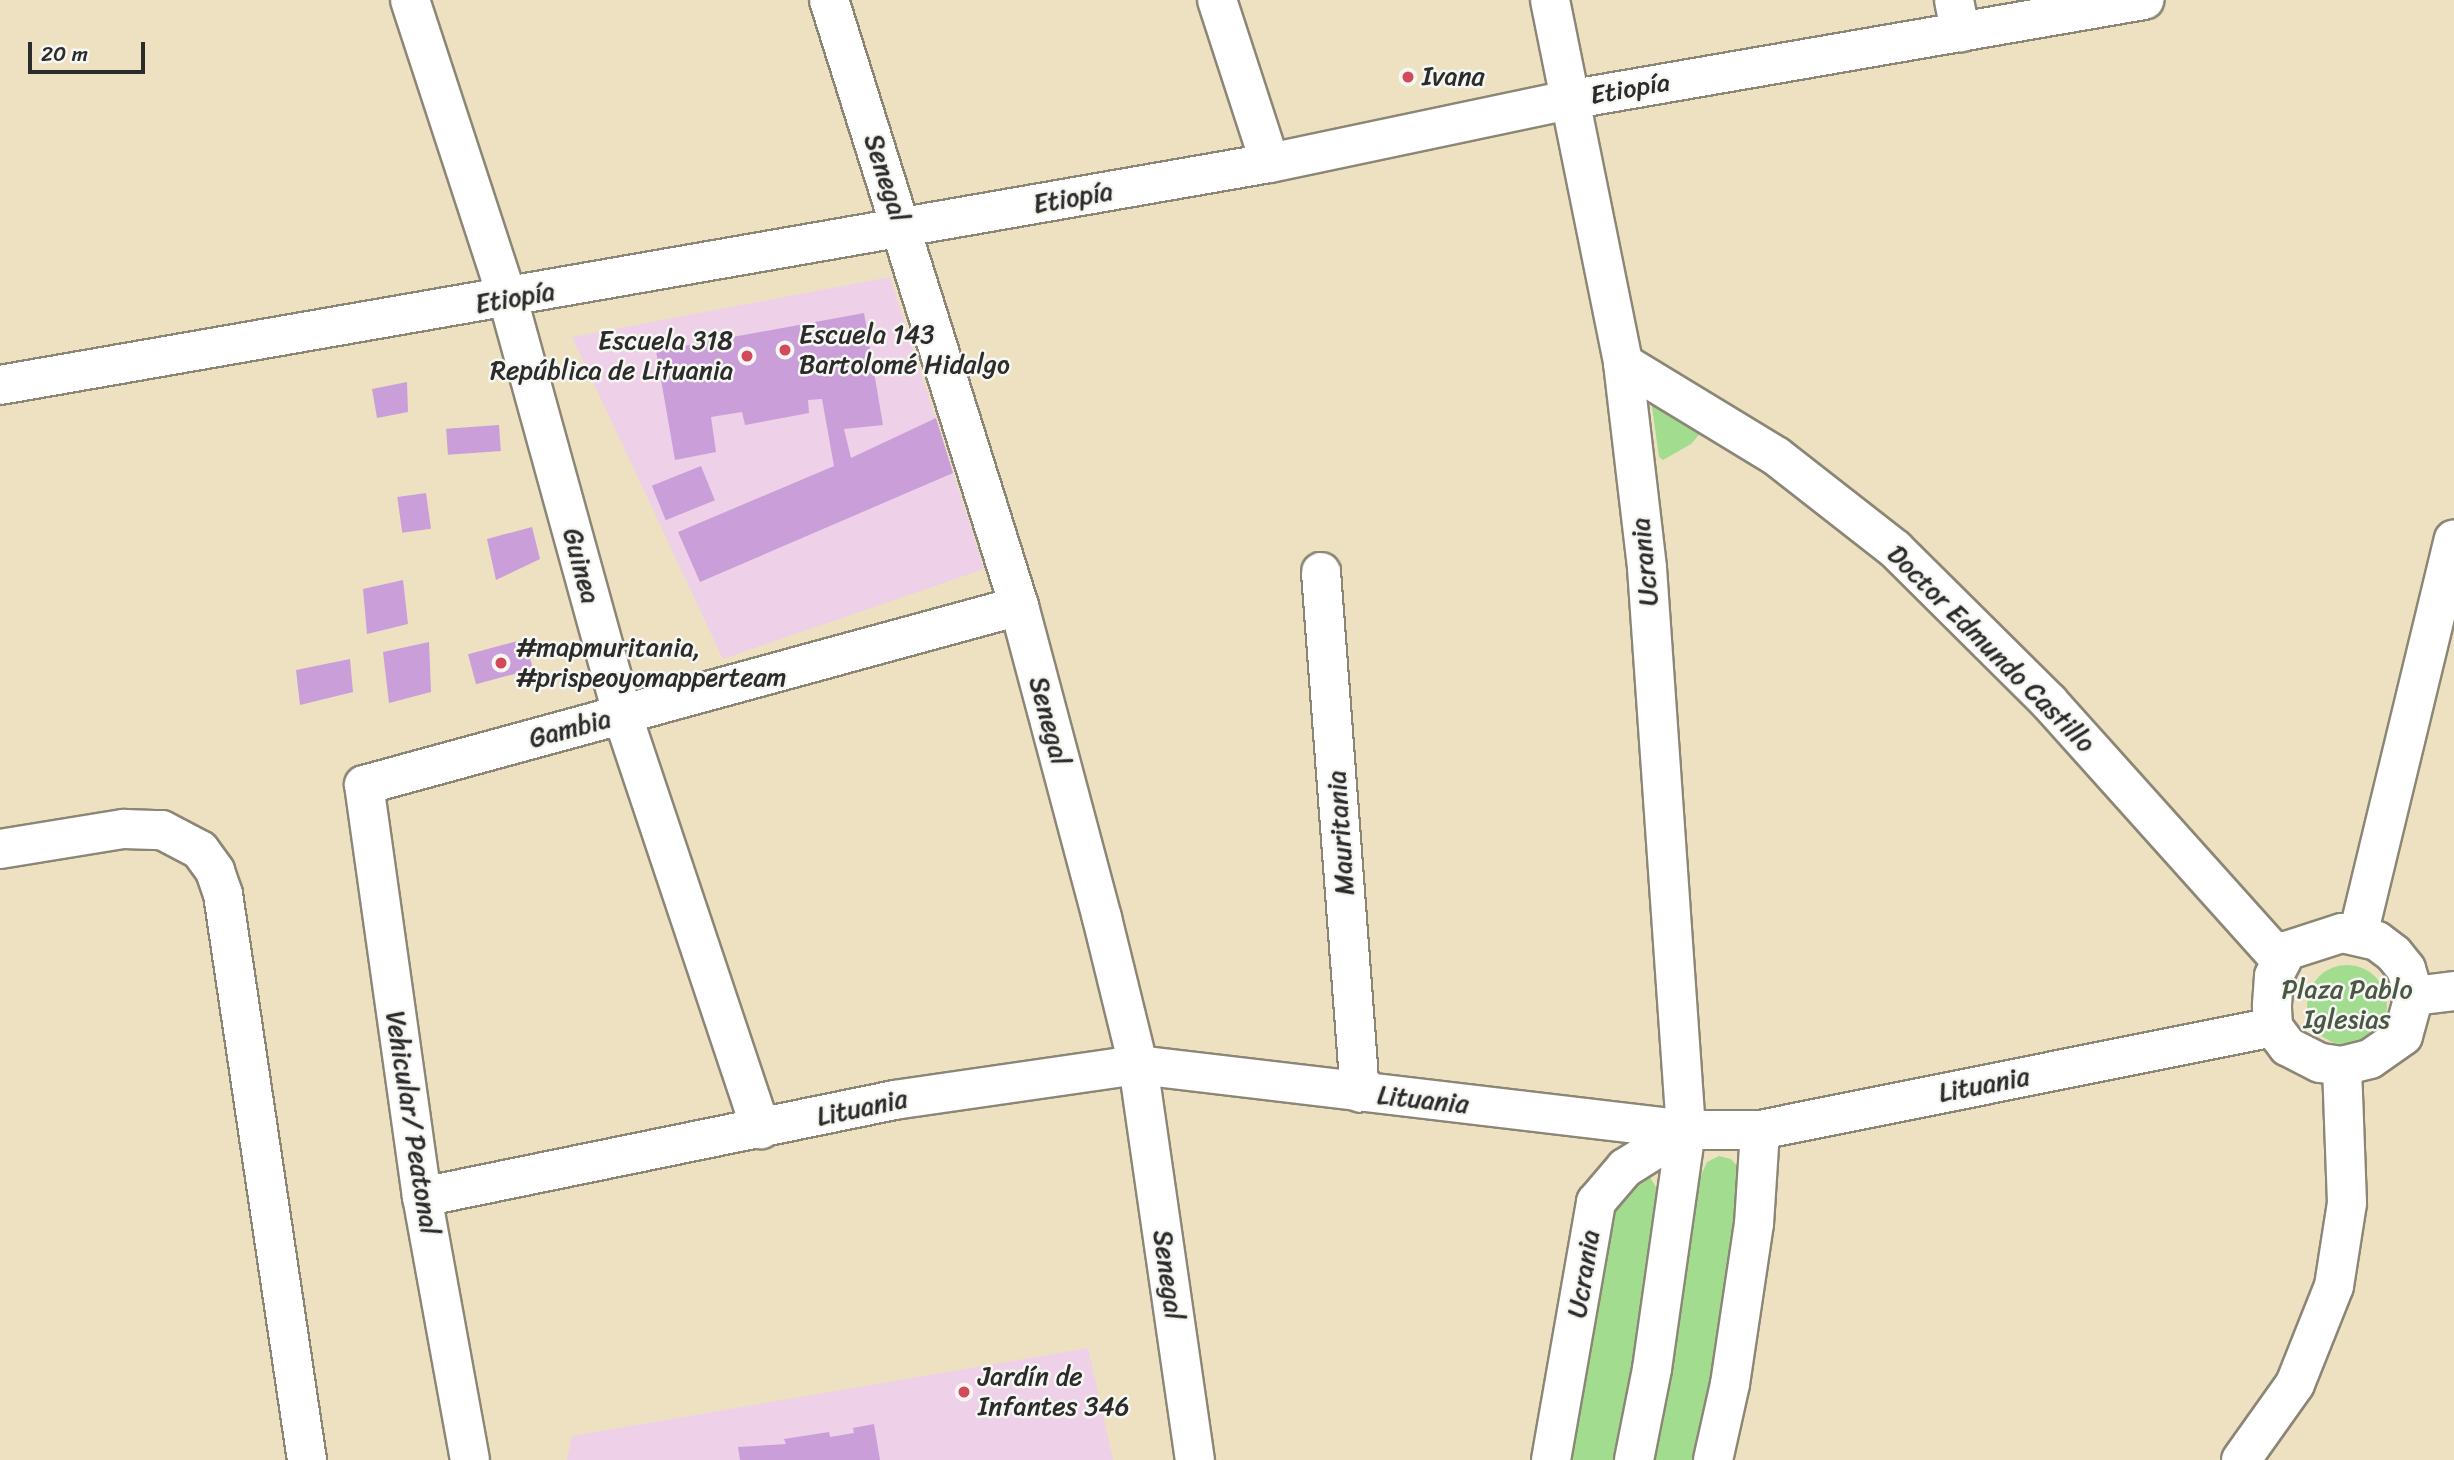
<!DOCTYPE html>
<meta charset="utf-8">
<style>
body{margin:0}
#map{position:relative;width:2454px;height:1460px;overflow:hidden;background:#ede1c1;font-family:Sriracha,sans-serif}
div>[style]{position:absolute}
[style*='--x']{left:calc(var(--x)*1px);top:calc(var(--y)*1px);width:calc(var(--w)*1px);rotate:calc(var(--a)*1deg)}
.built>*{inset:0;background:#eed0e8}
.green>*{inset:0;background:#a2dc8e}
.round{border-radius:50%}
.building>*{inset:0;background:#ca9ed9;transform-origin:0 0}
.roads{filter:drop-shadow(2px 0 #8c8676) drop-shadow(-2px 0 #8c8676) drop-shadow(0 2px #8c8676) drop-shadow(0 -2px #8c8676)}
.minor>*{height:38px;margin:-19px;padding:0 19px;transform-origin:19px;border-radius:19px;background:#fff}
.dots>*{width:19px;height:19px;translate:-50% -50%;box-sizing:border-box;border:4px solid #f6f6f2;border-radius:50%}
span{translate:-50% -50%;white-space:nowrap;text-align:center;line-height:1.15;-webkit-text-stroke:5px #f6f6f2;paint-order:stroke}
.poi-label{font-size:26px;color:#2b2b2b}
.left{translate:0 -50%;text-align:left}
.right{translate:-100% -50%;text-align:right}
.street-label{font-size:26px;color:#2b2b2b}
.park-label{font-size:26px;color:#495744}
.scale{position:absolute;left:28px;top:42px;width:117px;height:32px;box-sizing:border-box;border:4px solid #2b2b2b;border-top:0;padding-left:9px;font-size:21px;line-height:24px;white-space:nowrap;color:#2b2b2b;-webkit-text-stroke:5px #f6f6f2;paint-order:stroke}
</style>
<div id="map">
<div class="built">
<i style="clip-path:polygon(890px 277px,984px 569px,723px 659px,572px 337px)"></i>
<i style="clip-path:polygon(1088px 1348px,1113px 1460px,567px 1460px,572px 1436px)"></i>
</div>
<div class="green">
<i style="clip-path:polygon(1655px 399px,1705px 428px,1691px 444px,1663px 460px,1659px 457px,1652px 407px)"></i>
<i class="round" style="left:2307px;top:965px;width:80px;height:80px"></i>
<i style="clip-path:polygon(1719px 1156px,1731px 1159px,1745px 1175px,1703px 1460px,1652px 1460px,1678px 1337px,1698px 1182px,1707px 1162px)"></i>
<i style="clip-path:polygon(1638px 1176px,1650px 1177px,1661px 1196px,1620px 1460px,1565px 1460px,1609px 1212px)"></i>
</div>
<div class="building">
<i style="clip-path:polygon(864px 313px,883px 425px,844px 429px,851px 458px,936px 418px,953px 473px,700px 582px,678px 532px,834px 466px,822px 399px,808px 400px,809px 413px,745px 425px,742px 412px,711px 417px,716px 452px,675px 460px,656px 351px)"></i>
<i style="clip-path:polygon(407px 382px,408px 412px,377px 418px,372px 389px)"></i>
<i style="left:499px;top:425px;width:26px;height:53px;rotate:86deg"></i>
<i style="left:701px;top:466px;width:37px;height:53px;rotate:68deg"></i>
<i style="left:426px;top:493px;width:36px;height:29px;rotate:82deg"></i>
<i style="clip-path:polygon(532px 527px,540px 559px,496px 580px,487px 539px)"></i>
<i style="clip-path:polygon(403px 580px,408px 624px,367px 634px,363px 589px)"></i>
<i style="left:525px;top:639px;width:31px;height:59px;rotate:75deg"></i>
<i style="clip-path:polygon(429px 642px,431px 692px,389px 703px,383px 652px)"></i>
<i style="clip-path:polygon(350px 659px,353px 692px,300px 705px,296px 670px)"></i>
<i style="clip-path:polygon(874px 1424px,880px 1460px,740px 1460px,738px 1447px,786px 1444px,784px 1439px,829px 1432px,830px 1437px,854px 1433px,853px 1428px)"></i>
</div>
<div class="roads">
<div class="minor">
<i style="--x:410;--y:0;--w:315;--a:71.9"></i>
<i style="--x:508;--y:299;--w:430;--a:74.6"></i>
<i style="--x:622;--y:714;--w:438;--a:71.5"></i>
<i style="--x:829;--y:0;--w:635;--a:72.59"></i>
<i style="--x:1019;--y:606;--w:323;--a:75.1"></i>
<i style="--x:1102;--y:918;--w:151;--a:76.2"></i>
<i style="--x:1138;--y:1065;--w:399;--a:81.8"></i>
<i style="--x:1217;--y:0;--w:171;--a:72"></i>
<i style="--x:1550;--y:0;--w:370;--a:78.6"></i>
<i style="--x:1623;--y:363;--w:206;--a:83.3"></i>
<i style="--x:1647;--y:568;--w:563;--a:86.03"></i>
<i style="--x:1686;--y:1130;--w:241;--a:98.1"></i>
<i style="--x:1652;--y:1369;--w:93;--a:101.2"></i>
<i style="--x:1954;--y:0;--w:33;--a:79"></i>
<i style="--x:1623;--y:363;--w:179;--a:31.3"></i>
<i style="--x:1776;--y:456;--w:151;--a:38"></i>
<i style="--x:1895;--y:549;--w:217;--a:44.8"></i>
<i style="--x:2049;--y:702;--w:348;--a:48.1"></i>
<i style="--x:0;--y:385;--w:1289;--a:-9.92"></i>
<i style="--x:1270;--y:163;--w:305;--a:-11.9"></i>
<i style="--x:1568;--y:100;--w:585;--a:-9.85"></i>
<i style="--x:1321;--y:572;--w:522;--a:85.72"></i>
<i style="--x:0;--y:849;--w:126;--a:-9.2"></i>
<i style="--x:124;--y:829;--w:38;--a:2"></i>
<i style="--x:162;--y:830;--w:43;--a:27.8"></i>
<i style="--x:200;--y:850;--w:26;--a:54"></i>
<i style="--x:215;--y:871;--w:24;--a:71"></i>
<i style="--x:223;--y:894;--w:572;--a:81.56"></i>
<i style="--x:2342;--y:933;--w:36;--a:13"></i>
<i style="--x:2377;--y:941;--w:21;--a:37"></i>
<i style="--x:2394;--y:954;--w:19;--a:51"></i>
<i style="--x:2406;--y:969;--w:28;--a:73"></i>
<i style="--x:2414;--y:996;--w:41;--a:105.4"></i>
<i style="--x:2403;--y:1036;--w:40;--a:145.1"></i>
<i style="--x:2370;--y:1059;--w:29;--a:166"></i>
<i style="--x:2342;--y:1066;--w:22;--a:-172"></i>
<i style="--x:2320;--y:1063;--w:36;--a:-153"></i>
<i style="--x:2288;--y:1047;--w:25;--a:-127"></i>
<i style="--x:2273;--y:1027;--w:22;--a:-93"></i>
<i style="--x:2272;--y:1005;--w:29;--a:-86"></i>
<i style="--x:2274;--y:976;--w:28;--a:-64"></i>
<i style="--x:2286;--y:951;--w:59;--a:-17.8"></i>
<i style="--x:2358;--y:935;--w:407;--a:-76.4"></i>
<i style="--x:2414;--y:996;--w:40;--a:-7.1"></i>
<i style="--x:422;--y:1197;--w:482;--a:-11.6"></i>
<i style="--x:894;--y:1100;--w:246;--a:-8.2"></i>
<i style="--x:1138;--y:1065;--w:552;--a:6.76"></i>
<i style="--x:1686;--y:1130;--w:74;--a:0"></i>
<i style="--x:1760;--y:1130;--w:523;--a:-11.35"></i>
<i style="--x:470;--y:1460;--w:267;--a:-100.3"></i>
<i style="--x:422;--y:1197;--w:416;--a:-98"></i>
<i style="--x:364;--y:785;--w:679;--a:-15.28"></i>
<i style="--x:1551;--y:1460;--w:262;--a:-80.1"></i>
<i style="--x:1596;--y:1202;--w:45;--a:-49.5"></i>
<i style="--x:1625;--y:1168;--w:72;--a:-31.9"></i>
<i style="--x:1713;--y:1460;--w:78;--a:-77.4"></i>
<i style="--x:1730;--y:1384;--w:162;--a:-81.5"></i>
<i style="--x:1754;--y:1224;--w:94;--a:-86.3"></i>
<i style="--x:2241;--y:1460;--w:93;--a:-54.6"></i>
<i style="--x:2295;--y:1384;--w:105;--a:-68.3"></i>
<i style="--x:2334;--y:1286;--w:84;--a:-81.1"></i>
<i style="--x:2347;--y:1203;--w:137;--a:-92.1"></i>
</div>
</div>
<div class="dots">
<i style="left:1408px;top:77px;background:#d1495b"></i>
<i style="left:785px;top:350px;background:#d1495b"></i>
<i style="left:747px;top:356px;background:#d1495b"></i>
<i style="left:501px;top:663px;background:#d1495b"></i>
<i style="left:964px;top:1392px;background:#d1495b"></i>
</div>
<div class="poi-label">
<span class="left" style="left:1422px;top:77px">Ivana</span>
<span class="left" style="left:799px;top:350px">Escuela 143<br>Bartolomé Hidalgo</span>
<span class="right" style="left:733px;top:356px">Escuela 318<br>República de Lituania</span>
<span class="left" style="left:515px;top:663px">#mapmuritania,<br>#prispeoyomapperteam</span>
<span class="left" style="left:978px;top:1392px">Jardín de<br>Infantes 346</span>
</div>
<div class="street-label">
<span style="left:1630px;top:89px;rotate:-10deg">Etiopía</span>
<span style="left:886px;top:178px;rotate:72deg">Senegal</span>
<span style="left:1073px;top:198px;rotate:-10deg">Etiopía</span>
<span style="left:515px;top:298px;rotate:-10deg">Etiopía</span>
<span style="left:1645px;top:562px;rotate:-96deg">Ucrania</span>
<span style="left:581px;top:566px;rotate:75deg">Guinea</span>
<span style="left:1991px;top:649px;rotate:45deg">Doctor Edmundo Castillo</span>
<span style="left:1049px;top:721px;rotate:75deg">Senegal</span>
<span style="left:570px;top:729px;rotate:-15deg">Gambia</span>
<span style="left:1341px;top:833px;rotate:-94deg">Mauritania</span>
<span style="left:1984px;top:1085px;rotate:-11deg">Lituania</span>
<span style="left:1423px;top:1100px;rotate:6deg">Lituania</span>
<span style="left:862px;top:1108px;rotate:-12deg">Lituania</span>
<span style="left:412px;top:1123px;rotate:81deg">Vehicular/ Peatonal</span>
<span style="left:1584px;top:1274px;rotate:-81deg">Ucrania</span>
<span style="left:1168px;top:1275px;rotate:82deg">Senegal</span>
</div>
<div class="park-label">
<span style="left:2347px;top:1005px">Plaza Pablo<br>Iglesias</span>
</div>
<div class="scale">20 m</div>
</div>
